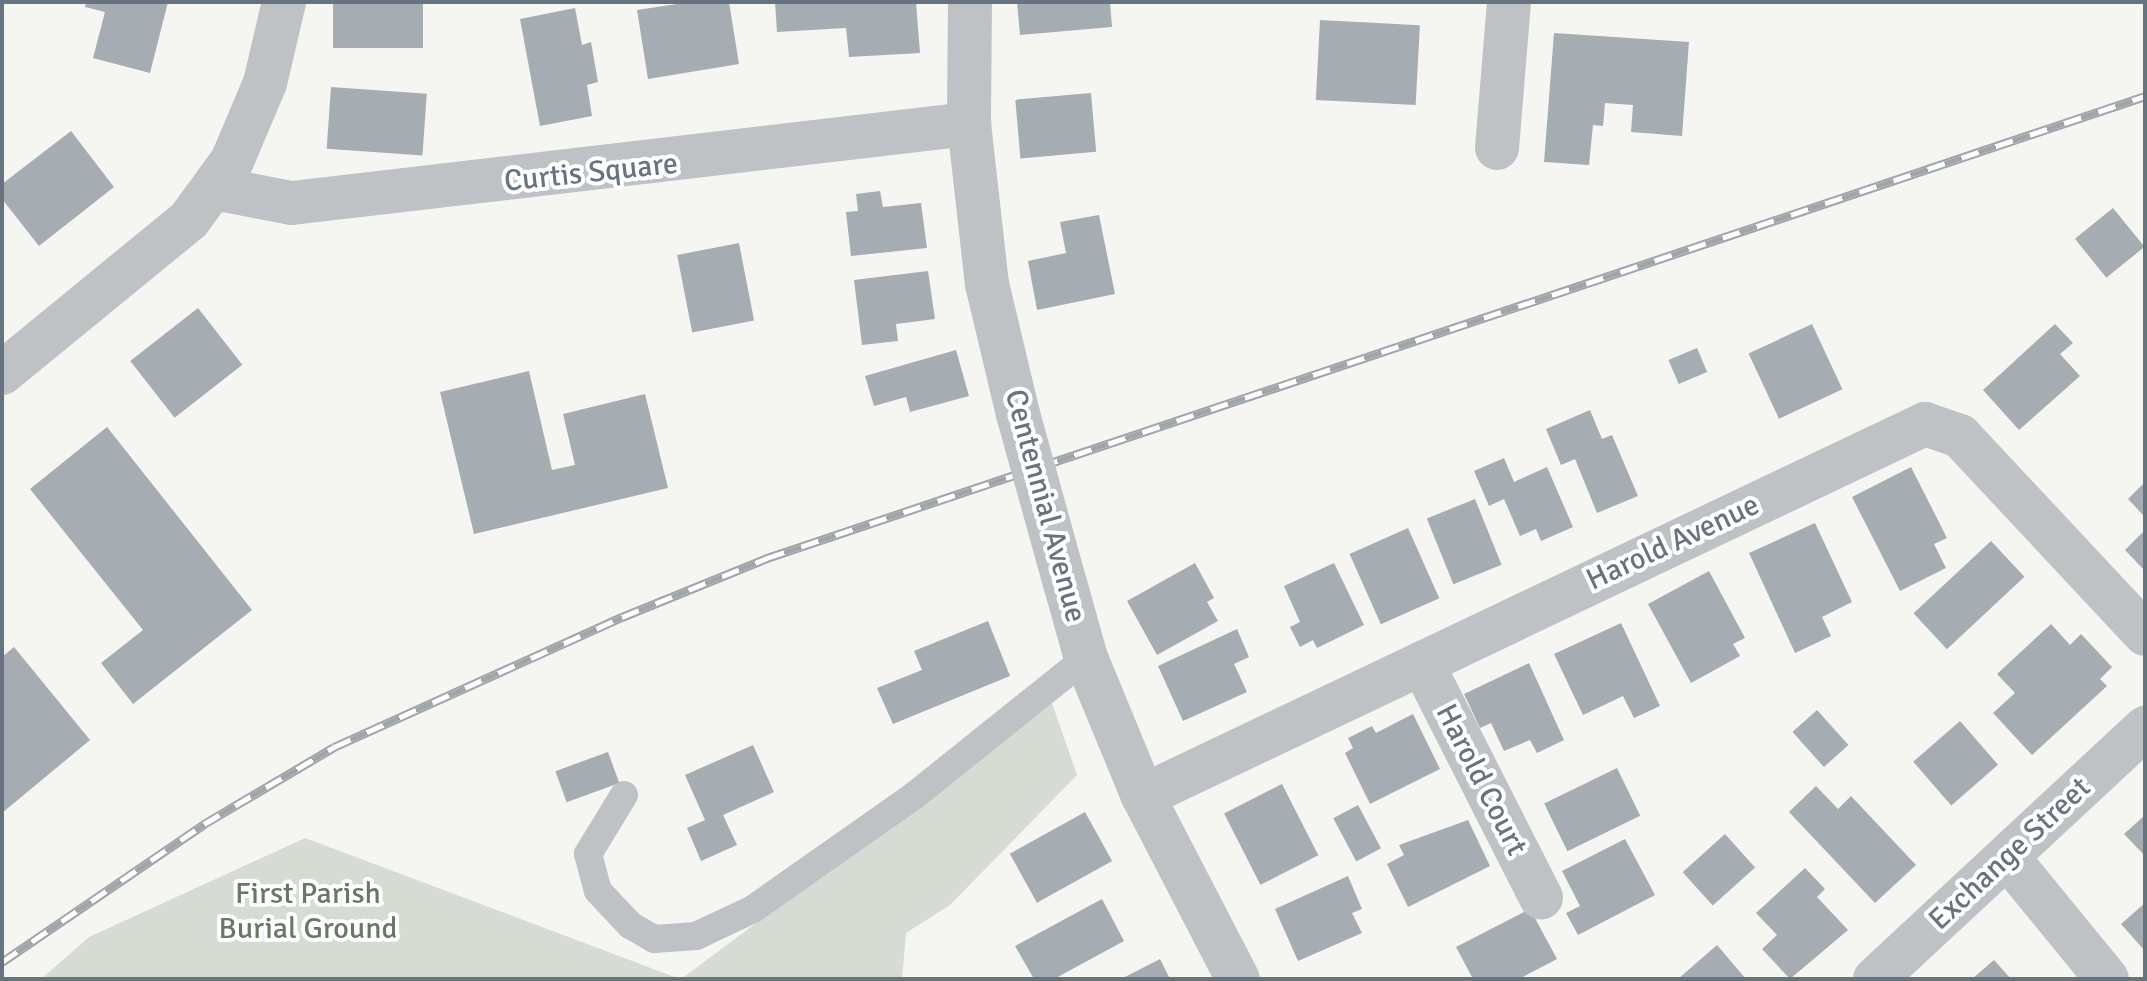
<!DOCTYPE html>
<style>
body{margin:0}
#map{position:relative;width:2147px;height:981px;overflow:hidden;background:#f5f5f2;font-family:Signika,sans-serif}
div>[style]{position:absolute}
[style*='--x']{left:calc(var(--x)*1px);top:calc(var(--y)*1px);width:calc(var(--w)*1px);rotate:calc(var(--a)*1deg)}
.green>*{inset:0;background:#d6dbd3}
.building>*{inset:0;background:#a6adb2;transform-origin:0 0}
.service>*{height:28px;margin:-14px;padding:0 14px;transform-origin:14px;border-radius:14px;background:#bec2c5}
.minor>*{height:44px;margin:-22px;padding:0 22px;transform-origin:22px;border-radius:22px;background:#bec2c5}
.tertiary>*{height:44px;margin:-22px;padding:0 22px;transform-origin:22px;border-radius:22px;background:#bec2c5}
.rail>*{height:9px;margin-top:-4.5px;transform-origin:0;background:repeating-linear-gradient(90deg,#fff 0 18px,#a0a5aa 0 36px);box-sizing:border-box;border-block:2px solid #a0a5aa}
.tertiary-bridge>*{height:44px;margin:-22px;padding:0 22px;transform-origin:22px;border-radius:22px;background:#bec2c5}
span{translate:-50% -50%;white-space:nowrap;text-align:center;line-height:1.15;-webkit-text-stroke:8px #fff;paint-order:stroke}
.street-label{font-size:30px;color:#677480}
.park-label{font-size:30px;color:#687865}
.frame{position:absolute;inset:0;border:4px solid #677480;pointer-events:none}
</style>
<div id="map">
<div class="green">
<i style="clip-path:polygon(1052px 703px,1077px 775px,950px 905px,906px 933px,902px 979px,681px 979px)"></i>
<i style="clip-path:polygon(305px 838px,680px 979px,41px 979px,89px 937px)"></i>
</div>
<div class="building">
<i style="clip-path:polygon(86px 2px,168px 2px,150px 73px,93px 58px,105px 12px,85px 7px)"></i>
<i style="left:333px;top:2px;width:90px;height:46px"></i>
<i style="clip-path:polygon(690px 2px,729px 2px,739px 64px,648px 79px,637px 10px)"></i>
<i style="clip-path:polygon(775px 2px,916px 2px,920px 53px,849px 57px,846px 28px,777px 32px)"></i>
<i style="clip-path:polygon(1017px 2px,1110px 2px,1112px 27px,1020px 35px)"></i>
<i style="clip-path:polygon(575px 8px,582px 45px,591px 42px,598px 82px,587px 85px,592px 116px,540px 126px,520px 19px)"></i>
<i style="left:1320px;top:20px;width:100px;height:80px;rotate:3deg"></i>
<i style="clip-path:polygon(1554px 33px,1689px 42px,1682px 136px,1631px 132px,1633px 105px,1605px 103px,1603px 126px,1593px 125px,1589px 165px,1544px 162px)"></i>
<i style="left:331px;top:87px;width:96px;height:62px;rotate:4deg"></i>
<i style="left:1091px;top:93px;width:59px;height:76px;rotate:85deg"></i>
<i style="clip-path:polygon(71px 131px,114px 187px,39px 246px,2px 199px,2px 184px)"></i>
<i style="clip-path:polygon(880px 191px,883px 207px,921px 203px,927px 248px,851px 256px,846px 212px,858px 211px,856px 194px)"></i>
<i style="left:2113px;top:208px;width:50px;height:49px;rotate:51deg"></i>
<i style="clip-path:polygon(1099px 215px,1115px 294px,1037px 310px,1028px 261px,1066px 253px,1060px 222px)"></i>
<i style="left:739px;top:243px;width:79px;height:63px;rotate:79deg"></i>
<i style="clip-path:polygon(928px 271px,935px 319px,896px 324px,898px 341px,862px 345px,854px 280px)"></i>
<i style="left:198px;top:308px;width:72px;height:86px;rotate:52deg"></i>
<i style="left:1812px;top:324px;width:72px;height:70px;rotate:65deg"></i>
<i style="clip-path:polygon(2055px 324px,2073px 343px,2060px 354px,2080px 376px,2019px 430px,1983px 390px)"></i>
<i style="left:1697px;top:348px;width:26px;height:31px;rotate:67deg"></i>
<i style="clip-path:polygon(956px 350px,969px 396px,910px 412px,906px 397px,874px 406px,865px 376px)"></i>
<i style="clip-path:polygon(529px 371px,552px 470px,575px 465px,563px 414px,645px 394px,668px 488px,474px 534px,440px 392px)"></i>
<i style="clip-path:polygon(1590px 410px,1602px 439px,1612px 435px,1638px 496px,1597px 513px,1575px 459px,1561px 465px,1546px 429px)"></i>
<i style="clip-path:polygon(107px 427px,252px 610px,133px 704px,101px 663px,143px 630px,30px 489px)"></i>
<i style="clip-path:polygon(1504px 458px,1514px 482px,1547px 467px,1573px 527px,1541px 541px,1536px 529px,1520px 536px,1504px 499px,1489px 506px,1474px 471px)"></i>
<i style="clip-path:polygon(1911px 467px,1947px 538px,1934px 544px,1946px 568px,1900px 591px,1852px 497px)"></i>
<i style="clip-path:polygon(2145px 482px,2145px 517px,2128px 499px)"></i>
<i style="left:1475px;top:499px;width:71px;height:52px;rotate:68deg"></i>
<i style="clip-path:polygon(1815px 523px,1852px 602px,1822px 617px,1831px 636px,1795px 653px,1749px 553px)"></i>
<i style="left:1408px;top:528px;width:77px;height:64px;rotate:66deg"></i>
<i style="clip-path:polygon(2145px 530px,2145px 571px,2125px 550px)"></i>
<i style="left:1991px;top:541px;width:49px;height:106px;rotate:47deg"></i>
<i style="clip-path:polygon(1195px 563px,1214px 598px,1207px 602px,1218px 621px,1157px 655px,1127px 601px)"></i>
<i style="clip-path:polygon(1334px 563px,1364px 625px,1317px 648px,1313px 640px,1300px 647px,1290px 627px,1300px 622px,1284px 586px)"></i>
<i style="clip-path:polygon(1709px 571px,1745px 638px,1733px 644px,1740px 656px,1691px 683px,1648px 604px)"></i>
<i style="clip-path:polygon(988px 621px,1010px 676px,893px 724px,877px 688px,922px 670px,914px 651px)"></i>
<i style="clip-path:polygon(1621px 623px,1660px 706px,1634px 718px,1623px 696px,1583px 715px,1554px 654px)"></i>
<i style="clip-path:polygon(2051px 624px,2070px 645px,2081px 634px,2112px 667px,2100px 679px,2107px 686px,2032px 755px,1993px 713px,2015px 693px,1997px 674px)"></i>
<i style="clip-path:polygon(1237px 629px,1249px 657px,1234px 664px,1247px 692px,1183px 721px,1158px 666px)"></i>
<i style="clip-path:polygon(14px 647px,90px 740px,2px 813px,2px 657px)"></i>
<i style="clip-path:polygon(1529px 663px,1564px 740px,1537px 753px,1530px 740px,1504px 751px,1491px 723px,1480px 728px,1464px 694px)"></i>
<i style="left:1817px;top:710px;width:47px;height:33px;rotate:48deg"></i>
<i style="clip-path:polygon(1413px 714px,1440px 769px,1370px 804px,1345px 753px,1353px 748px,1348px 738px,1372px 726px,1376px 733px)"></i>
<i style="left:1960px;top:721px;width:58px;height:62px;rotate:49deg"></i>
<i style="clip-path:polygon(753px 745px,774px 792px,723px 815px,737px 845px,701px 861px,687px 828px,705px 820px,685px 775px)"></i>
<i style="left:608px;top:752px;width:33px;height:56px;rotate:70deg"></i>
<i style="left:1617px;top:768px;width:53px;height:81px;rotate:64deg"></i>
<i style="left:1282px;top:784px;width:80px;height:65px;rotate:63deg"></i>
<i style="clip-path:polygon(1816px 786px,1838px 809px,1851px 796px,1916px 865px,1875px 903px,1789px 812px)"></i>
<i style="left:1358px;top:805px;width:49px;height:28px;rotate:62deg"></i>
<i style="left:1085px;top:812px;width:56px;height:86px;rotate:61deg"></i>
<i style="clip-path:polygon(2145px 815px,2145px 856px,2124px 834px)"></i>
<i style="clip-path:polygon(1468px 820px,1490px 866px,1408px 907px,1387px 864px,1404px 855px,1399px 845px)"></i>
<i style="left:1725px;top:834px;width:45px;height:57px;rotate:48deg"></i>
<i style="clip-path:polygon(1625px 839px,1655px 895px,1578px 935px,1566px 913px,1580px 906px,1562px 871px)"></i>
<i style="clip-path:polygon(1805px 868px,1825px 889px,1817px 897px,1848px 930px,1790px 979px,1762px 949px,1777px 935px,1756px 913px)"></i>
<i style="clip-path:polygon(1348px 876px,1362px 909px,1352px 913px,1362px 933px,1298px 961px,1275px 909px)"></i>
<i style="clip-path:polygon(1102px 899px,1124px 941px,1054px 979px,1034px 979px,1015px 946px)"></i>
<i style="clip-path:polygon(2145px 903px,2145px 951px,2121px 924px)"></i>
<i style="clip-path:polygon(1530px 909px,1557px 959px,1519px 979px,1473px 979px,1456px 947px)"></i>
<i style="clip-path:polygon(1717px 945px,1746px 979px,1678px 979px)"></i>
<i style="clip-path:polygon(1160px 959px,1170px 979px,1121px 979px)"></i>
<i style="clip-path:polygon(1994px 960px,2011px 979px,1972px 979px)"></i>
</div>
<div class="service">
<i style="--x:624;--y:795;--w:69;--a:121.4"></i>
<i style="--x:588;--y:854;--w:38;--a:75"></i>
<i style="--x:598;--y:891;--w:47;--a:46.7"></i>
<i style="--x:630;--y:925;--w:28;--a:30"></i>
<i style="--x:654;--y:939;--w:42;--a:-4.1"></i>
<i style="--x:696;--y:936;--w:63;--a:-25.3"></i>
<i style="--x:753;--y:909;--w:198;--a:-35.1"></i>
<i style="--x:915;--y:795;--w:219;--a:-38.7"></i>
</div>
<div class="minor">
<i style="--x:1497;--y:148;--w:146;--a:-85.3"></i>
<i style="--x:213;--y:188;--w:80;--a:10.8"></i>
<i style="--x:292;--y:203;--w:682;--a:-6.66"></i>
<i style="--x:2;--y:373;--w:242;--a:-39.3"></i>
<i style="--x:189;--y:220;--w:73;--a:-53.9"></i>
<i style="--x:232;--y:161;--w:85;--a:-67.1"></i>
<i style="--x:265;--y:83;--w:83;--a:-76.8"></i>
<i style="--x:1422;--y:663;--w:263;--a:63.1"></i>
<i style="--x:1143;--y:796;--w:866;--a:-25.44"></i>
<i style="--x:1925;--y:424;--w:37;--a:19"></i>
<i style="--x:1960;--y:436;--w:271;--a:46.9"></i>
<i style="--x:2008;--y:858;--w:156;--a:50.7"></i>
<i style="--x:1875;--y:979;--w:369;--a:-42.9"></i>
</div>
<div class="tertiary">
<i style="--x:970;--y:2;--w:122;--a:90.5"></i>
<i style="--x:969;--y:124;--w:161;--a:83.6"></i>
<i style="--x:987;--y:284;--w:134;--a:76.6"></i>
<i style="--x:1065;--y:583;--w:78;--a:74.4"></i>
<i style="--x:1086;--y:658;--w:149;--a:67.6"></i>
<i style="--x:1143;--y:796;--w:206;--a:62.6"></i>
</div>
<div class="rail">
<i style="--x:2;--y:962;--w:245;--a:-34.3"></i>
<i style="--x:204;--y:824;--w:151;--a:-30.6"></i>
<i style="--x:334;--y:747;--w:316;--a:-24.3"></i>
<i style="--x:622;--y:617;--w:157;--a:-22.1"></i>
<i style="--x:767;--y:558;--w:1453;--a:-18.53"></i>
</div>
<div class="tertiary-bridge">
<i style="--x:1018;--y:414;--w:175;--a:74.5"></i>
</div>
<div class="street-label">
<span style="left:591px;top:173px;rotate:-6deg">Curtis Square</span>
<span style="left:1045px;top:506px;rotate:75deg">Centennial Avenue</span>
<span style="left:1673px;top:543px;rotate:-25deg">Harold Avenue</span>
<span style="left:1481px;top:780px;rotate:63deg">Harold Court</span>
<span style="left:2010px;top:854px;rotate:-43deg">Exchange Street</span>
</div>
<div class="park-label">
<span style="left:308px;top:911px">First Parish<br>Burial Ground</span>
</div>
<div class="frame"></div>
</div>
